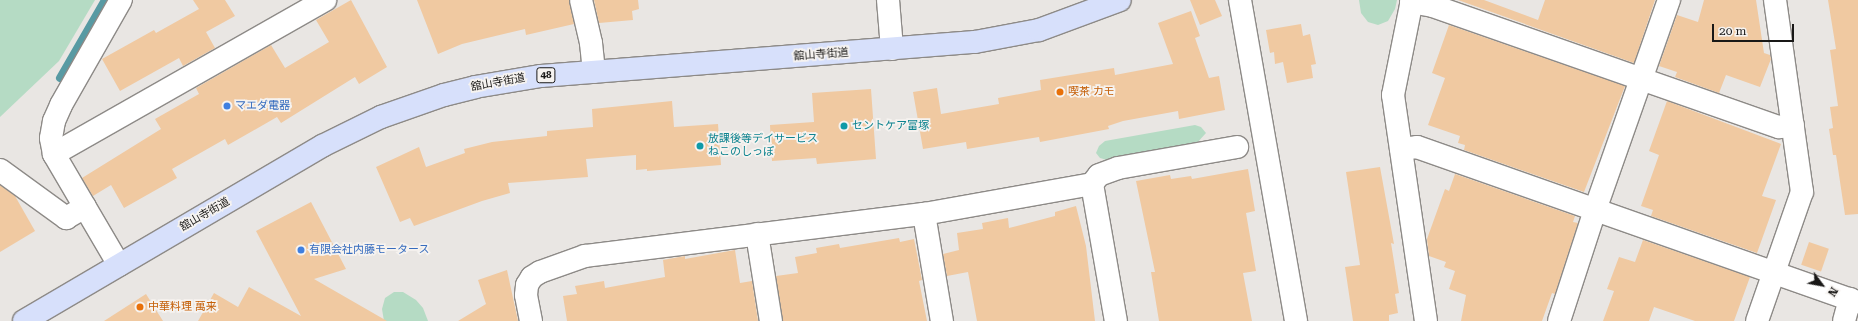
<!DOCTYPE html>
<meta charset="utf-8">
<style>
body{margin:0}
#map{position:relative;width:1858px;height:321px;overflow:hidden;background:#e9e6e3;font-family:"Roboto Serif","Noto Sans JP",serif}
div>[style]{position:absolute}
[style*='--x']{left:calc(var(--x)*1px);top:calc(var(--y)*1px);width:calc(var(--w)*1px);rotate:calc(var(--a)*1deg)}
.green>*{inset:0;background:#b5dbc4}
.stream>*{height:8px;margin:-4px;padding:0 4px;transform-origin:4px;border-radius:4px;background:#589aa3}
.building>*{inset:0;background:#f0c9a1;transform-origin:0 0}
.roads{filter:drop-shadow(1px 0 #8d8a87) drop-shadow(-1px 0 #8d8a87) drop-shadow(0 1px #8d8a87) drop-shadow(0 -1px #8d8a87)}
.minor>*{height:22px;margin:-11px;padding:0 11px;transform-origin:11px;border-radius:11px;background:#fff}
.major>*{height:22px;margin:-11px;padding:0 11px;transform-origin:11px;border-radius:11px;background:#d7e0fb}
.dots>*{width:11px;height:11px;translate:-50% -50%;box-sizing:border-box;border:2px solid #f6f3f0;border-radius:50%}
span{translate:-50% -50%;white-space:nowrap;text-align:center;line-height:1.15;-webkit-text-stroke:3.5px #f6f3f0;paint-order:stroke}
.shield-label span{padding:1px 3px;background:#f6f3f0;border:1px solid;border-radius:3px;-webkit-text-stroke-width:0}
.shield-label{font-size:10px;color:#191817;font-weight:700}
.street-label{font-size:11px;color:#191817}
.food-label{font-size:11px;color:#c56008}
.left{translate:0 -50%;text-align:left}
.shop-label{font-size:11px;color:#366cbe}
.culture-label{font-size:11px;color:#0d838f}
.north{position:absolute;left:1802px;top:265px;width:40px;height:40px;-webkit-text-stroke:3px #f6f3f0;paint-order:stroke;rotate:122deg;font-size:11px;font-weight:700;line-height:16px;text-align:center;color:#191817}
.north::after{content:'';display:block;margin:auto;width:14px;height:18px;background:#191817;clip-path:polygon(50% 0,100% 100%,50% 72%,0 100%)}
.scale{position:absolute;left:1712px;top:24px;width:82px;height:18px;box-sizing:border-box;border:2px solid #191817;border-top:0;padding-left:5px;font-size:12px;line-height:14px;white-space:nowrap;color:#191817;-webkit-text-stroke:3px #f6f3f0;paint-order:stroke}
</style>
<div id="map">
<div class="green">
<i style="clip-path:polygon(0 0,95px 0,59px 61px,0 117px)"></i>
<i style="clip-path:polygon(1359px 0,1397px 0,1395px 9px,1388px 21px,1378px 25px,1368px 22px,1361px 13px)"></i>
<i style="clip-path:polygon(1195px 125px,1201px 127px,1206px 133px,1196px 144px,1107px 160px,1100px 158px,1096px 153px,1099px 146px,1105px 141px)"></i>
<i style="clip-path:polygon(394px 292px,403px 292px,416px 300px,423px 308px,428px 321px,384px 321px,382px 309px,385px 298px)"></i>
</div>
<div class="stream">
<i style="--x:60;--y:78;--w:90;--a:-60"></i>
</div>
<div class="building">
<i style="clip-path:polygon(193px 0,225px 0,235px 16px,206px 32px,215px 48px,183px 66px,179px 58px,120px 91px,102px 59px,154px 30px,156px 33px,199px 9px)"></i>
<i style="clip-path:polygon(351px 0,387px 67px,359px 84px,355px 77px,281px 123px,277px 117px,228px 145px,225px 139px,172px 169px,177px 178px,124px 208px,111px 185px,93px 196px,82px 178px,161px 129px,155px 119px,199px 94px,196px 88px,271px 45px,285px 68px,329px 42px,316px 20px)"></i>
<i style="clip-path:polygon(417px 0,569px 0,574px 24px,526px 35px,525px 29px,462px 44px,438px 54px)"></i>
<i style="clip-path:polygon(594px 0,638px 0,639px 9px,632px 11px,633px 20px,599px 23px)"></i>
<i style="clip-path:polygon(1190px 0,1215px 0,1222px 16px,1200px 25px)"></i>
<i style="clip-path:polygon(1458px 0,1484px 0,1538px 20px,1545px 0,1655px 0,1634px 63px)"></i>
<i style="clip-path:polygon(1704px 0,1756px 0,1764px 53px,1770px 55px,1771px 59px,1760px 87px,1726px 75px,1719px 93px,1675px 77px,1677px 72px,1659px 66px,1677px 15px,1698px 22px)"></i>
<i style="clip-path:polygon(1828px 0,1858px 0,1858px 214px,1845px 215px,1836px 155px,1833px 155px,1829px 129px,1833px 128px,1830px 107px,1838px 106px,1830px 50px,1836px 49px)"></i>
<i style="clip-path:polygon(1191px 11px,1200px 36px,1195px 38px,1209px 78px,1219px 76px,1225px 110px,1179px 119px,1178px 111px,1123px 121px,1108px 126px,1109px 129px,1040px 142px,1039px 137px,967px 149px,966px 142px,923px 149px,913px 92px,937px 88px,941px 114px,999px 104px,998px 98px,1041px 90px,1040px 80px,1114px 68px,1115px 75px,1173px 64px,1158px 23px)"></i>
<i style="clip-path:polygon(1301px 24px,1303px 36px,1310px 34px,1316px 64px,1311px 65px,1313px 78px,1287px 83px,1283px 62px,1275px 64px,1274px 52px,1270px 53px,1266px 30px)"></i>
<i style="clip-path:polygon(1449px 25px,1625px 86px,1584px 192px,1464px 150px,1465px 145px,1458px 143px,1460px 136px,1428px 125px,1445px 78px,1432px 73px)"></i>
<i style="clip-path:polygon(871px 89px,876px 159px,817px 164px,816px 158px,772px 161px,770px 125px,814px 122px,812px 93px)"></i>
<i style="clip-path:polygon(672px 101px,674px 127px,718px 124px,721px 165px,647px 171px,647px 169px,636px 170px,636px 155px,586px 159px,588px 177px,508px 183px,510px 193px,482px 201px,414px 226px,410px 218px,400px 222px,376px 167px,419px 147px,426px 167px,465px 153px,464px 149px,492px 142px,547px 136px,547px 131px,593px 127px,592px 109px)"></i>
<i style="clip-path:polygon(1667px 101px,1781px 144px,1762px 196px,1776px 200px,1757px 253px,1651px 216px,1653px 210px,1641px 206px,1659px 155px,1649px 151px)"></i>
<i style="clip-path:polygon(1380px 167px,1394px 244px,1391px 243px,1399px 293px,1395px 294px,1398px 313px,1389px 315px,1389px 321px,1353px 321px,1345px 267px,1360px 265px,1346px 172px)"></i>
<i style="clip-path:polygon(1248px 169px,1255px 211px,1246px 213px,1256px 271px,1243px 273px,1252px 321px,1159px 321px,1151px 272px,1155px 272px,1136px 181px,1170px 175px,1171px 179px,1191px 176px,1192px 179px)"></i>
<i style="clip-path:polygon(1455px 174px,1575px 216px,1573px 222px,1578px 223px,1555px 294px,1552px 293px,1542px 321px,1461px 321px,1466px 295px,1449px 289px,1455px 271px,1444px 267px,1446px 262px,1429px 256px,1427px 239px,1445px 189px,1449px 191px)"></i>
<i style="clip-path:polygon(0 185px,15px 196px,35px 231px,0 252px)"></i>
<i style="clip-path:polygon(311px 202px,346px 269px,314px 279px,387px 321px,198px 321px,214px 293px,238px 307px,249px 287px,301px 316px,256px 231px)"></i>
<i style="clip-path:polygon(1076px 206px,1086px 246px,1095px 321px,977px 321px,968px 272px,947px 276px,943px 254px,959px 250px,957px 233px,983px 229px,982px 223px,1008px 218px,1009px 228px,1055px 216px,1055px 212px)"></i>
<i style="clip-path:polygon(899px 238px,900px 242px,914px 239px,922px 280px,919px 281px,927px 321px,783px 321px,776px 276px,798px 273px,795px 257px,817px 253px,816px 248px,839px 244px,840px 248px)"></i>
<i style="clip-path:polygon(1643px 240px,1750px 277px,1734px 321px,1695px 321px,1654px 307px,1649px 321px,1603px 321px,1614px 291px,1607px 289px,1619px 257px,1635px 262px)"></i>
<i style="left:1809px;top:242px;width:21px;height:24px;rotate:19deg"></i>
<i style="clip-path:polygon(735px 250px,740px 283px,752px 281px,758px 321px,567px 321px,563px 296px,577px 294px,575px 286px,604px 281px,605px 288px,665px 277px,663px 260px,685px 256px,685px 259px)"></i>
<i style="clip-path:polygon(507px 270px,518px 321px,458px 321px,486px 304px,478px 280px)"></i>
<i style="clip-path:polygon(146px 294px,163px 321px,104px 321px)"></i>
</div>
<div class="roads">
<div class="minor">
<i style="--x:581;--y:0;--w:44;--a:76.9"></i>
<i style="--x:591;--y:43;--w:29;--a:84"></i>
<i style="--x:888;--y:0;--w:49;--a:85.3"></i>
<i style="--x:1240;--y:0;--w:326;--a:80.1"></i>
<i style="--x:1412;--y:0;--w:97;--a:101.3"></i>
<i style="--x:1393;--y:95;--w:228;--a:81.7"></i>
<i style="--x:1411;--y:2;--w:22;--a:10"></i>
<i style="--x:1433;--y:6;--w:367;--a:19.3"></i>
<i style="--x:1779;--y:127;--w:14;--a:-8"></i>
<i style="--x:1401;--y:149;--w:16;--a:-7"></i>
<i style="--x:1417;--y:147;--w:467;--a:19.4"></i>
<i style="--x:54;--y:154;--w:312;--a:-29.6"></i>
<i style="--x:0;--y:170;--w:82;--a:36"></i>
<i style="--x:66;--y:218;--w:22;--a:-30"></i>
<i style="--x:1092;--y:184;--w:139;--a:80.1"></i>
<i style="--x:924;--y:214;--w:109;--a:80.5"></i>
<i style="--x:757;--y:234;--w:88;--a:80.9"></i>
<i style="--x:119;--y:265;--w:129;--a:-120.4"></i>
<i style="--x:54;--y:154;--w:16;--a:-101"></i>
<i style="--x:51;--y:138;--w:17;--a:-80"></i>
<i style="--x:54;--y:121;--w:17;--a:-66"></i>
<i style="--x:61;--y:105;--w:121;--a:-60.3"></i>
<i style="--x:531;--y:321;--w:26;--a:-101"></i>
<i style="--x:526;--y:295;--w:10;--a:-84"></i>
<i style="--x:527;--y:285;--w:9;--a:-58"></i>
<i style="--x:532;--y:277;--w:9;--a:-32"></i>
<i style="--x:540;--y:272;--w:48;--a:-19.6"></i>
<i style="--x:585;--y:256;--w:342;--a:-7.1"></i>
<i style="--x:924;--y:214;--w:171;--a:-10.1"></i>
<i style="--x:1092;--y:184;--w:11;--a:-52"></i>
<i style="--x:1099;--y:175;--w:20;--a:-20"></i>
<i style="--x:1118;--y:168;--w:121;--a:-10"></i>
<i style="--x:1559;--y:321;--w:117;--a:-72"></i>
<i style="--x:1595;--y:210;--w:223;--a:-70.6"></i>
<i style="--x:1757;--y:321;--w:137;--a:-70.8"></i>
<i style="--x:1802;--y:192;--w:194;--a:-98"></i>
<i style="--x:1844;--y:321;--w:23;--a:-75"></i>
</div>
<div class="major">
<i style="--x:24;--y:321;--w:346;--a:-30.4"></i>
<i style="--x:322;--y:146;--w:66;--a:-26.2"></i>
<i style="--x:381;--y:117;--w:67;--a:-19.2"></i>
<i style="--x:444;--y:95;--w:32;--a:-14"></i>
<i style="--x:475;--y:87;--w:67;--a:-9.5"></i>
<i style="--x:541;--y:76;--w:435;--a:-4.5"></i>
<i style="--x:975;--y:42;--w:65;--a:-10.6"></i>
<i style="--x:1039;--y:30;--w:86;--a:-20.3"></i>
</div>
</div>
<div class="dots">
<i style="left:1060px;top:92px;background:#e8710a"></i>
<i style="left:227px;top:106px;background:#3f7fe0"></i>
<i style="left:844px;top:126px;background:#0f9aa8"></i>
<i style="left:700px;top:146px;background:#0f9aa8"></i>
<i style="left:301px;top:250px;background:#3f7fe0"></i>
<i style="left:140px;top:307px;background:#e8710a"></i>
</div>
<div class="shield-label">
<span style="left:546px;top:75px">48</span>
</div>
<div class="street-label">
<span style="left:821px;top:55px;rotate:-4deg">舘山寺街道</span>
<span style="left:498px;top:83px;rotate:-10deg">舘山寺街道</span>
<span style="left:205px;top:215px;rotate:-30deg">舘山寺街道</span>
</div>
<div class="food-label">
<span class="left" style="left:1068px;top:92px">喫茶 カモ</span>
<span class="left" style="left:148px;top:307px">中華料理 萬来</span>
</div>
<div class="shop-label">
<span class="left" style="left:235px;top:106px">マエダ電器</span>
<span class="left" style="left:309px;top:250px">有限会社内藤モータース</span>
</div>
<div class="culture-label">
<span class="left" style="left:852px;top:126px">セントケア富塚</span>
<span class="left" style="left:708px;top:146px">放課後等デイサービス<br>ねこのしっぽ</span>
</div>
<div class="north">N</div>
<div class="scale">20 m</div>
</div>
